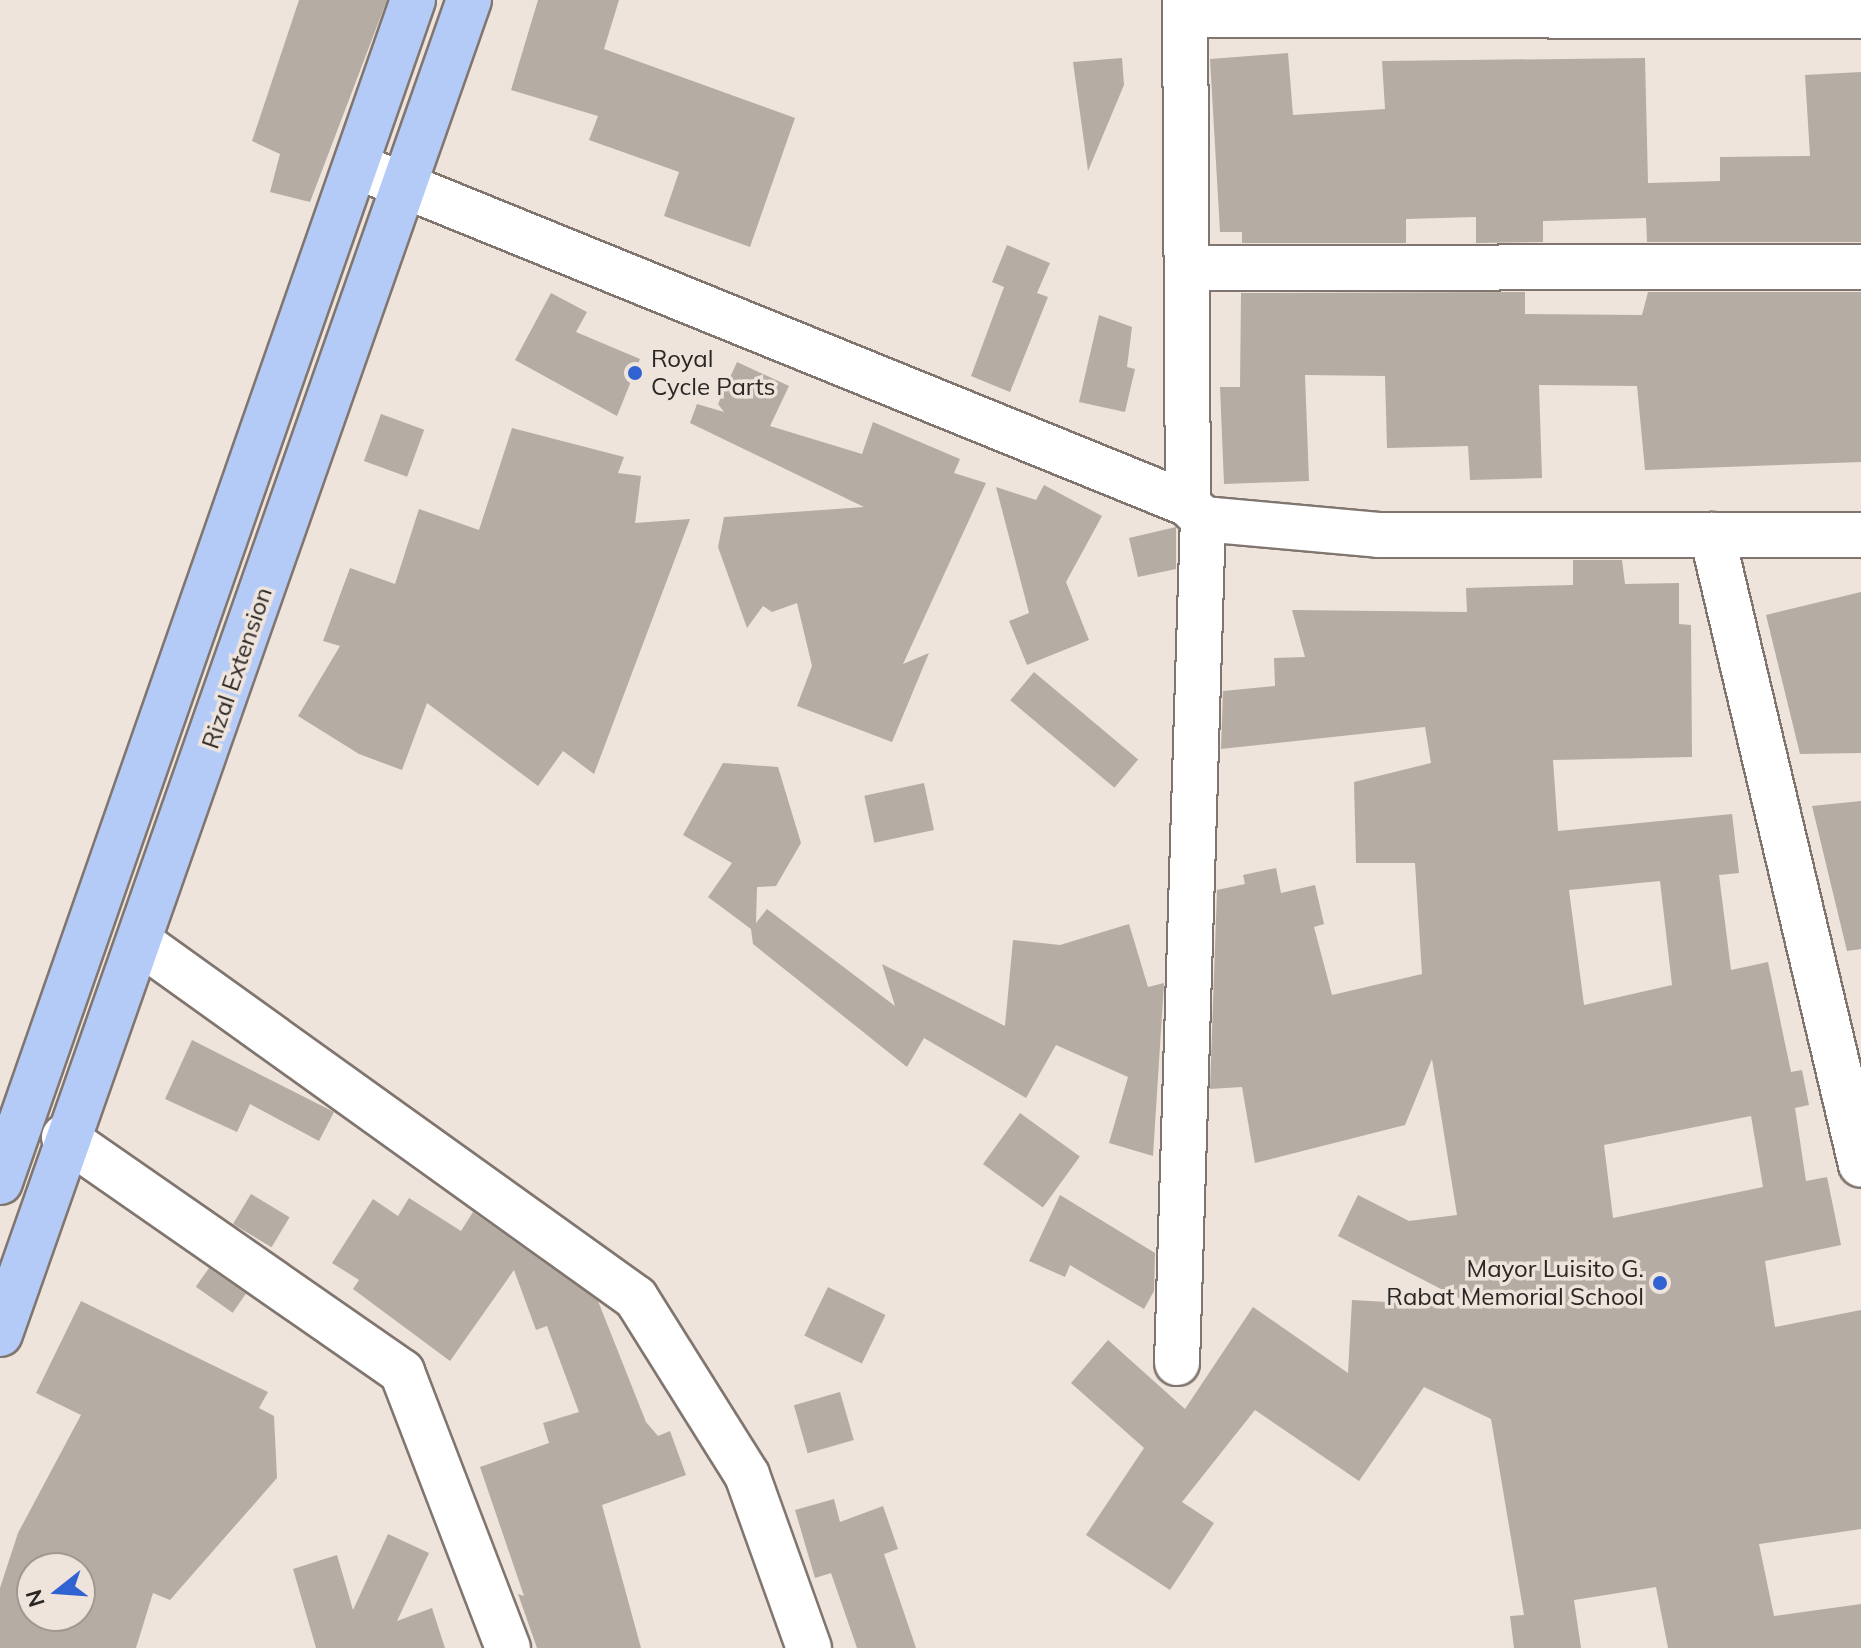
<!DOCTYPE html>
<style>
body{margin:0}
#map{position:relative;width:1861px;height:1648px;overflow:hidden;background:#efe4dc;font-family:Mulish,sans-serif}
div>[style]{position:absolute}
[style*='--x']{left:calc(var(--x)*1px);top:calc(var(--y)*1px);width:calc(var(--w)*1px);rotate:calc(var(--a)*1deg)}
.building>*{inset:0;background:#b5aca4;transform-origin:0 0}
.roads{filter:drop-shadow(2px 0 #80766f) drop-shadow(-2px 0 #80766f) drop-shadow(0 2px #80766f) drop-shadow(0 -2px #80766f)}
.street>*{height:44px;margin:-22px;padding:0 22px;transform-origin:22px;border-radius:22px;background:#fff}
.secondary>*{height:44px;margin:-22px;padding:0 22px;transform-origin:22px;border-radius:22px;background:#fff}
.primary>*{height:44px;margin:-22px;padding:0 22px;transform-origin:22px;border-radius:22px;background:#b4cbf8}
.dots>*{width:22px;height:22px;translate:-50% -50%;box-sizing:border-box;border:4px solid #efe4dc;border-radius:50%}
span{translate:-50% -50%;white-space:nowrap;text-align:center;line-height:1.15;-webkit-text-stroke:7px #efe4dc;paint-order:stroke}
.poi-label{font-size:24px;color:#2b2724}
.left{translate:0 -50%;text-align:left}
.right{translate:-100% -50%;text-align:right}
.street-label{font-size:24px;color:#2b2724}
.north{position:absolute;left:16px;top:1552px;width:80px;height:80px;box-sizing:border-box;background:#efe4dc;border:2px solid #a19892;border-radius:50%;rotate:253deg;font-size:22px;font-weight:700;line-height:32px;text-align:center;color:#2b2724}
.north::after{content:'';display:block;margin:auto;width:28px;height:36px;background:#3162d1;clip-path:polygon(50% 0,100% 100%,50% 72%,0 100%)}
</style>
<div id="map">
<div class="building">
<i style="clip-path:polygon(299px 0,387px 0,310px 202px,270px 192px,280px 154px,252px 141px)"></i>
<i style="clip-path:polygon(538px 0,619px 0,604px 49px,795px 118px,750px 247px,664px 216px,679px 172px,589px 140px,598px 116px,511px 90px)"></i>
<i style="clip-path:polygon(1288px 53px,1293px 115px,1385px 109px,1382px 61px,1645px 58px,1648px 183px,1720px 181px,1720px 157px,1810px 156px,1805px 75px,1861px 72px,1861px 242px,1647px 242px,1646px 218px,1543px 221px,1543px 242px,1476px 243px,1476px 217px,1406px 219px,1406px 243px,1242px 243px,1242px 232px,1220px 232px,1210px 59px)"></i>
<i style="clip-path:polygon(1122px 58px,1124px 85px,1088px 171px,1073px 62px)"></i>
<i style="clip-path:polygon(1007px 245px,1050px 263px,1037px 293px,1048px 297px,1010px 392px,971px 376px,1004px 287px,992px 282px)"></i>
<i style="clip-path:polygon(1525px 292px,1525px 314px,1642px 315px,1648px 292px,1861px 292px,1861px 462px,1645px 470px,1637px 386px,1539px 385px,1542px 478px,1470px 480px,1468px 446px,1387px 448px,1385px 376px,1305px 375px,1309px 481px,1224px 484px,1220px 387px,1240px 387px,1241px 293px)"></i>
<i style="clip-path:polygon(551px 293px,587px 312px,576px 332px,640px 359px,617px 416px,515px 360px)"></i>
<i style="clip-path:polygon(1099px 315px,1132px 327px,1127px 367px,1135px 369px,1125px 412px,1079px 402px)"></i>
<i style="clip-path:polygon(737px 362px,789px 386px,770px 426px,862px 454px,873px 422px,960px 459px,954px 473px,986px 483px,903px 664px,929px 653px,892px 742px,797px 706px,812px 666px,797px 603px,772px 612px,763px 606px,747px 628px,718px 547px,724px 517px,864px 507px,690px 423px,697px 404px,724px 412px,718px 404px)"></i>
<i style="left:381px;top:414px;width:46px;height:50px;rotate:20deg"></i>
<i style="clip-path:polygon(512px 428px,624px 457px,618px 473px,641px 476px,635px 523px,690px 519px,594px 774px,563px 751px,538px 786px,427px 703px,402px 770px,359px 754px,298px 716px,340px 646px,323px 641px,350px 568px,395px 584px,419px 509px,479px 530px)"></i>
<i style="clip-path:polygon(1044px 485px,1102px 516px,1066px 582px,1089px 640px,1027px 665px,1009px 621px,1029px 613px,996px 487px,1036px 500px)"></i>
<i style="clip-path:polygon(1176px 527px,1176px 569px,1138px 577px,1129px 538px)"></i>
<i style="clip-path:polygon(evenodd,1573px 560px,1622px 560px,1625px 584px,1679px 583px,1679px 624px,1691px 625px,1692px 757px,1553px 760px,1558px 831px,1732px 814px,1739px 873px,1719px 875px,1731px 970px,1768px 962px,1791px 1072px,1802px 1070px,1809px 1105px,1795px 1108px,1806px 1181px,1827px 1177px,1841px 1245px,1765px 1261px,1775px 1327px,1861px 1310px,1861px 1529px,1759px 1544px,1774px 1616px,1861px 1604px,1861px 1648px,1668px 1648px,1656px 1587px,1574px 1600px,1581px 1648px,1514px 1648px,1510px 1616px,1524px 1615px,1491px 1419px,1424px 1387px,1359px 1481px,1255px 1410px,1182px 1502px,1214px 1523px,1170px 1590px,1086px 1535px,1144px 1448px,1071px 1383px,1108px 1340px,1185px 1409px,1253px 1307px,1348px 1373px,1352px 1300px,1476px 1307px,1338px 1236px,1358px 1195px,1409px 1221px,1457px 1215px,1432px 1059px,1405px 1125px,1255px 1163px,1242px 1087px,1210px 1089px,1217px 890px,1245px 884px,1243px 875px,1276px 868px,1281px 893px,1315px 885px,1324px 924px,1314px 927px,1332px 995px,1422px 974px,1415px 863px,1356px 863px,1354px 782px,1431px 763px,1425px 727px,1221px 749px,1223px 691px,1275px 686px,1274px 658px,1305px 657px,1292px 610px,1467px 612px,1466px 588px,1573px 585px,1573px 560px,1660px 881px,1672px 985px,1584px 1005px,1569px 890px,1660px 881px,1573px 560px,1751px 1116px,1763px 1187px,1613px 1218px,1604px 1145px,1751px 1116px)"></i>
<i style="clip-path:polygon(1861px 592px,1861px 753px,1800px 754px,1766px 615px)"></i>
<i style="left:1034px;top:672px;width:136px;height:37px;rotate:40deg"></i>
<i style="clip-path:polygon(723px 763px,778px 767px,801px 843px,776px 886px,757px 887px,756px 923px,767px 909px,895px 1006px,882px 964px,1005px 1026px,1013px 940px,1060px 945px,1129px 924px,1148px 987px,1164px 983px,1153px 1156px,1109px 1143px,1128px 1077px,1056px 1045px,1026px 1098px,924px 1038px,907px 1067px,753px 944px,751px 929px,708px 897px,732px 863px,683px 835px)"></i>
<i style="left:924px;top:783px;width:48px;height:61px;rotate:78deg"></i>
<i style="clip-path:polygon(1861px 801px,1861px 949px,1847px 951px,1812px 806px)"></i>
<i style="clip-path:polygon(192px 1040px,334px 1112px,319px 1141px,250px 1104px,237px 1132px,165px 1099px)"></i>
<i style="left:1020px;top:1113px;width:74px;height:63px;rotate:36deg"></i>
<i style="left:251px;top:1194px;width:45px;height:35px;rotate:31deg"></i>
<i style="clip-path:polygon(1060px 1195px,1155px 1253px,1154px 1291px,1144px 1309px,1070px 1265px,1065px 1277px,1029px 1261px)"></i>
<i style="clip-path:polygon(409px 1198px,461px 1231px,473px 1212px,598px 1301px,646px 1422px,658px 1436px,670px 1431px,686px 1475px,602px 1505px,641px 1648px,537px 1648px,518px 1594px,524px 1596px,480px 1467px,549px 1443px,543px 1423px,579px 1412px,547px 1326px,536px 1330px,514px 1270px,450px 1361px,353px 1289px,359px 1280px,332px 1263px,373px 1199px,398px 1216px)"></i>
<i style="left:209px;top:1268px;width:45px;height:23px;rotate:35deg"></i>
<i style="left:828px;top:1287px;width:64px;height:54px;rotate:26deg"></i>
<i style="clip-path:polygon(evenodd,81px 1301px,268px 1392px,259px 1408px,274px 1416px,277px 1478px,170px 1600px,153px 1593px,136px 1648px,0 1648px,0 1588px,18px 1533px,81px 1415px,36px 1393px,81px 1301px,32px 1568px,80px 1568px,80px 1616px,32px 1616px,32px 1568px)"></i>
<i style="left:840px;top:1392px;width:50px;height:48px;rotate:74deg"></i>
<i style="clip-path:polygon(834px 1499px,840px 1522px,883px 1506px,898px 1549px,884px 1554px,916px 1648px,857px 1648px,831px 1573px,815px 1578px,795px 1510px)"></i>
<i style="clip-path:polygon(388px 1534px,429px 1553px,397px 1621px,432px 1608px,445px 1648px,316px 1648px,293px 1569px,337px 1555px,353px 1610px)"></i>
</div>
<div class="roads">
<div class="street">
<i style="--x:1185;--y:0;--w:504;--a:89.66"></i>
<i style="--x:1185;--y:15;--w:676;--a:0.08"></i>
<i style="--x:1187;--y:268;--w:674;--a:-0.09"></i>
<i style="--x:1712;--y:535;--w:647;--a:76.69"></i>
<i style="--x:141;--y:943;--w:609;--a:35.65"></i>
<i style="--x:636;--y:1298;--w:209;--a:57.9"></i>
<i style="--x:747;--y:1475;--w:184;--a:70.3"></i>
<i style="--x:64;--y:1137;--w:412;--a:34.8"></i>
<i style="--x:402;--y:1372;--w:296;--a:69"></i>
<i style="--x:1177;--y:1363;--w:844;--a:-88.24"></i>
</div>
<div class="secondary">
<i style="--x:356;--y:166;--w:898;--a:22.11"></i>
<i style="--x:1188;--y:504;--w:21;--a:45"></i>
<i style="--x:1203;--y:519;--w:176;--a:5.2"></i>
<i style="--x:1378;--y:535;--w:483;--a:0"></i>
</div>
<div class="primary">
<i style="--x:0;--y:1182;--w:1252;--a:-70.74"></i>
<i style="--x:0;--y:1334;--w:1414;--a:-70.63"></i>
</div>
</div>
<div class="dots">
<i style="left:635px;top:373px;background:#3162d1"></i>
<i style="left:1660px;top:1283px;background:#3162d1"></i>
</div>
<div class="poi-label">
<span class="left" style="left:651px;top:373px">Royal<br>Cycle Parts</span>
<span class="right" style="left:1644px;top:1283px">Mayor Luisito G.<br>Rabat Memorial School</span>
</div>
<div class="street-label">
<span style="left:237px;top:668px;rotate:-71deg">Rizal Extension</span>
</div>
<div class="north">N</div>
</div>
